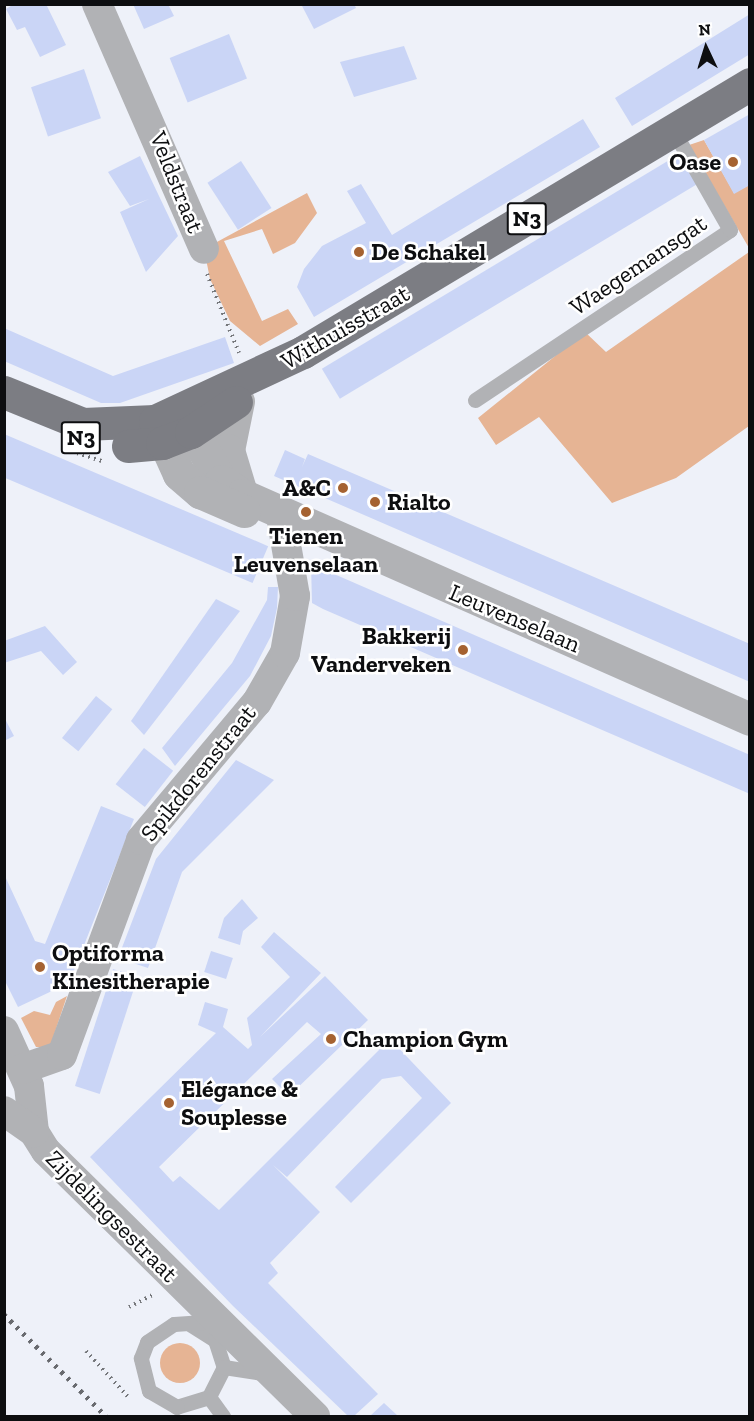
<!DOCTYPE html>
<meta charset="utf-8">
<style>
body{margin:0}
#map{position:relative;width:754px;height:1421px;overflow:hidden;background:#eef1f9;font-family:"Zilla Slab",serif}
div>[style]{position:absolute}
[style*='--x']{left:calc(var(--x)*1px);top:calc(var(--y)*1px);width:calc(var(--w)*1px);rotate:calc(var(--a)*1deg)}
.green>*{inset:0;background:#e6b494}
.round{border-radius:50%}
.building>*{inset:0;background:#cad5f6;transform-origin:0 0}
.path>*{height:4px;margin-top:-2px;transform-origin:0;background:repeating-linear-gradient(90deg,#75777b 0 1.5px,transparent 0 6px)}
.service>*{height:15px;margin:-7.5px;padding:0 7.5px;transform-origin:7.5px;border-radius:7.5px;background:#b1b2b5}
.minor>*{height:30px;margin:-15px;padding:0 15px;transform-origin:15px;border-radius:15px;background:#b1b2b5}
.tertiary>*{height:33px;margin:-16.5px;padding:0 16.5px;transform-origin:16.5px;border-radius:16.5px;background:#b1b2b5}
.primary>*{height:33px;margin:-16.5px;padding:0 16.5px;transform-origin:16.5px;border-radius:16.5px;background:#7c7d83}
.rail>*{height:4.5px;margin-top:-2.25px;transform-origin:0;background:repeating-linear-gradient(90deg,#686a6f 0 3px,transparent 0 9px)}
.dots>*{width:16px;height:16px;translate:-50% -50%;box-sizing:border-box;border:3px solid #fff;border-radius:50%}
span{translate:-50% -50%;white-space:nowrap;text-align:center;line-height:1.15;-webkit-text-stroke:5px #fff;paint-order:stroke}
.shield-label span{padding:2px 4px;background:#fff;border:2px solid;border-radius:4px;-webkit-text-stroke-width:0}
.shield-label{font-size:22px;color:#0d0e10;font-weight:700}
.poi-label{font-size:24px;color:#0d0e10;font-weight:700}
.right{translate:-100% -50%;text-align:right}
.left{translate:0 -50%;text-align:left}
.street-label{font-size:24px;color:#0d0e10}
.frame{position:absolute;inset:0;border:6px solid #0d0e10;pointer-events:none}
.north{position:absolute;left:676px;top:18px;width:60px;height:60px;-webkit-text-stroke:4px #fff;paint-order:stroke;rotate:356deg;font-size:16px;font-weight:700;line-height:24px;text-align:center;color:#0d0e10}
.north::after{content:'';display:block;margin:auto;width:21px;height:27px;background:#0d0e10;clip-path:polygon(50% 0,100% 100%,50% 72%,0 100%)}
</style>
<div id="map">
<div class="green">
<i style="clip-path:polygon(704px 140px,734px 193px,749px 185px,749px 248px,689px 145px)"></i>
<i style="clip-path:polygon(307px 193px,317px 213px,295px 243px,273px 254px,262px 229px,224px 241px,262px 321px,288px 309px,298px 324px,260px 346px,230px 321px,210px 279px,204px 249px)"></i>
<i style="clip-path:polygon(749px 252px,749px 426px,676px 478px,612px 503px,539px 417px,496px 445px,478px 418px,585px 332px,606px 352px)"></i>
<i style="clip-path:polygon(67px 996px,50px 1047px,36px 1047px,21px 1018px,34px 1011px,50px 1015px,56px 1002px)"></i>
<i class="round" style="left:160px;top:1343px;width:40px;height:40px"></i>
</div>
<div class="building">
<i style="clip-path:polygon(14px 4px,46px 4px,66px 45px,40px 57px,25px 27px,17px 30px,6px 9px)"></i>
<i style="clip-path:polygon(133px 4px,168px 4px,174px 16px,144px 29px)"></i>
<i style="clip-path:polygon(301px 4px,354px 4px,356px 8px,314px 29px)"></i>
<i style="clip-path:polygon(750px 14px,750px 54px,632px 126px,615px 98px)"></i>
<i style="left:229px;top:34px;width:48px;height:64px;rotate:68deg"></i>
<i style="clip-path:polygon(404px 46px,417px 79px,354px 97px,340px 62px)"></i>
<i style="left:84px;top:69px;width:52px;height:56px;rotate:71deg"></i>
<i style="clip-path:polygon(750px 114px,750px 185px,734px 194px,704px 140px)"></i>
<i style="clip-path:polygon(583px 119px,600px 147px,314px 317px,297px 287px,304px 269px,322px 246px,366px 223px,347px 191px,361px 184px,392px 235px)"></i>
<i style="left:681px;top:153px;width:35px;height:419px;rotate:59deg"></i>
<i style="clip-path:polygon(140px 156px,178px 236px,146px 272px,120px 212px,149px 199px,130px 206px,108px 172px)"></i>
<i style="left:241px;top:161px;width:56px;height:40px;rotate:57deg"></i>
<i style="clip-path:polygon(4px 328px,113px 376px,225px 337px,234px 363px,120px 403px,101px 403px,4px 361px)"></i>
<i style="left:4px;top:434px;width:287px;height:40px;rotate:23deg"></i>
<i style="clip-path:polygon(285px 450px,305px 459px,302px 467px,308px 454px,750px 644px,750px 682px,274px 476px)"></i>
<i style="clip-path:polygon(311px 564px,750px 755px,750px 794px,323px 609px,312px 603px)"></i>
<i style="clip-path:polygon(268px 587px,278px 587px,277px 608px,271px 636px,250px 676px,175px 766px,162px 748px,232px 663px,267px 600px)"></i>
<i style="clip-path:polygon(216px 599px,240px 611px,144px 735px,131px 721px)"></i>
<i style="clip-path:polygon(45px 626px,77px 662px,63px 675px,41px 651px,4px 663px,4px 641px)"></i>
<i style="left:96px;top:696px;width:21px;height:54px;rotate:39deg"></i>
<i style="clip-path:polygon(4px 717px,14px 736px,4px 741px)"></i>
<i style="left:144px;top:748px;width:37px;height:46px;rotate:38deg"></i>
<i style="clip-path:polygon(236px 760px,274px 780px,182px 872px,148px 968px,118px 958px,156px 859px)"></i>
<i style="clip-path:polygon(101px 806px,134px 819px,69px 983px,18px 1007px,4px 979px,4px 874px,35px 941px,45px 944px)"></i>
<i style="clip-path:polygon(242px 899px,258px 918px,243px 931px,240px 945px,218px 938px,224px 918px)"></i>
<i style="clip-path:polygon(274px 932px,321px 973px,260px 1037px,325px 976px,368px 1020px,289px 1096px,272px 1079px,321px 1034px,307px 1022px,159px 1167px,173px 1182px,180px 1176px,219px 1210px,390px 1039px,451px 1103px,351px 1203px,335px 1187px,422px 1098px,401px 1076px,382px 1079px,287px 1177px,273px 1165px,320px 1212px,270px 1263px,278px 1273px,268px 1283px,378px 1394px,354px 1416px,348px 1416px,233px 1306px,90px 1157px,216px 1033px,198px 1025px,205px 1002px,228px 1009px,223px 1027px,248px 1049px,252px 1045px,247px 1018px,290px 977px,261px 947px)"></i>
<i style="left:211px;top:951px;width:23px;height:22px;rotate:18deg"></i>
<i style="left:113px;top:969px;width:26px;height:123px;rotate:18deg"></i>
<i style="clip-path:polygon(384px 1403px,398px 1416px,370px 1416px)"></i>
</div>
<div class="path">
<i style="--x:207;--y:274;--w:85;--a:67.9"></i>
<i style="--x:77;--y:453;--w:28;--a:18"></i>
<i style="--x:129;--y:1307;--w:29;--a:-27"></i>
<i style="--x:86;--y:1351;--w:65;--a:47.5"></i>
</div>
<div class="service">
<i style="--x:475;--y:400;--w:306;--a:-33.7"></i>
<i style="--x:730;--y:230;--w:115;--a:-119.7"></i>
<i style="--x:191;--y:1325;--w:28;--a:32"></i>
<i style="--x:215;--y:1340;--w:28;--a:72"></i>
<i style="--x:224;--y:1367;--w:34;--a:117"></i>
<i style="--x:209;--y:1397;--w:34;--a:163"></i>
<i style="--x:177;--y:1407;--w:32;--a:-150"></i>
<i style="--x:149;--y:1391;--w:34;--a:-104"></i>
<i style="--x:141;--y:1358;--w:17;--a:-69"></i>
<i style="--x:147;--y:1342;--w:32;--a:-34"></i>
<i style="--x:174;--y:1324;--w:44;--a:-3.9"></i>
<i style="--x:224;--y:1367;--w:45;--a:9"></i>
<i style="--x:209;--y:1397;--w:24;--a:54"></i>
</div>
<div class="minor">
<i style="--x:97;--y:4;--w:267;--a:66.4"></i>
<i style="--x:4;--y:1031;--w:60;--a:65.6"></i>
<i style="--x:29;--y:1086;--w:46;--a:83.8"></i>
<i style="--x:34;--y:1132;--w:22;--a:58"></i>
<i style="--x:46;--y:1151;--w:378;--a:44.6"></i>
<i style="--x:22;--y:1069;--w:42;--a:-19.3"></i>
<i style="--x:62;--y:1055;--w:229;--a:-69.8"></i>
<i style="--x:141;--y:840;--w:180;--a:-50"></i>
<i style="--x:257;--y:702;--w:56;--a:-60.3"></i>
<i style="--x:285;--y:653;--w:58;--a:-80"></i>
<i style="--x:295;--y:596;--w:81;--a:-99.9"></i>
<i style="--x:4;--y:1111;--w:37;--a:35"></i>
</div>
<div class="tertiary">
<i style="--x:238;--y:401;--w:50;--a:101.5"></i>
<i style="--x:228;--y:450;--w:45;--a:73.2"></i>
<i style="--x:181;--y:410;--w:81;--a:60.6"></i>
<i style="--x:221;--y:481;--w:25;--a:34"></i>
<i style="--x:242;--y:495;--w:555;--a:23.79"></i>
<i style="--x:155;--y:421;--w:58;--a:65.6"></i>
<i style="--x:179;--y:474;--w:28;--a:41"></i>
<i style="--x:200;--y:492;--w:48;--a:23.4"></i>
</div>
<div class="primary">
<i style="--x:4;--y:392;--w:85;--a:22.1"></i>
<i style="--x:83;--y:424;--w:72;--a:-2.4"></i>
<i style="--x:155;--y:421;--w:163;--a:-25"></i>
<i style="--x:303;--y:352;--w:521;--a:-30.94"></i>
<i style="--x:128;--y:446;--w:34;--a:-5"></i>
<i style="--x:162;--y:443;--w:31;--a:-21"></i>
<i style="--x:191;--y:432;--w:54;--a:-33.7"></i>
</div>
<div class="rail">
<i style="--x:4;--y:1314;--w:144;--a:45"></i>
</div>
<div class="dots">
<i style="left:733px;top:162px;background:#a56231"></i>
<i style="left:359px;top:252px;background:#a56231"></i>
<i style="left:343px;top:488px;background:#a56231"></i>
<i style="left:375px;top:502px;background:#a56231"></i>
<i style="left:306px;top:512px;background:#a56231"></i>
<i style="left:463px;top:650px;background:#a56231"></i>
<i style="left:40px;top:967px;background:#a56231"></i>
<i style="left:331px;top:1039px;background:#a56231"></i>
<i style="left:169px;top:1103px;background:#a56231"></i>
</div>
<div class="shield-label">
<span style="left:527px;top:219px">N3</span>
<span style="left:81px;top:438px">N3</span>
</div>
<div class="poi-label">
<span class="right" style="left:721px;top:162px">Oase</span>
<span class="left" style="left:371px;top:252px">De Schakel</span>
<span class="right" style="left:331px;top:488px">A&amp;C</span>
<span class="left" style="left:387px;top:502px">Rialto</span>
<span style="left:306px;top:550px">Tienen<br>Leuvenselaan</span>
<span class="right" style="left:451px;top:650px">Bakkerij<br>Vanderveken</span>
<span class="left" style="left:52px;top:967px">Optiforma<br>Kinesitherapie</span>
<span class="left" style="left:343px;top:1039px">Champion Gym</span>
<span class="left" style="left:181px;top:1103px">Elégance &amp;<br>Souplesse</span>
</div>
<div class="street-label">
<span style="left:177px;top:182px;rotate:68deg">Veldstraat</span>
<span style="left:638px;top:265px;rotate:-34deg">Waegemansgat</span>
<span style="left:345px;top:327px;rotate:-30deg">Withuisstraat</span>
<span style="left:515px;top:618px;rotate:23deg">Leuvenselaan</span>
<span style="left:198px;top:773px;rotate:-51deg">Spikdorenstraat</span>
<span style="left:112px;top:1216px;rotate:45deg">Zijdelingsestraat</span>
</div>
<div class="frame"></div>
<div class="north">N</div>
</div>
